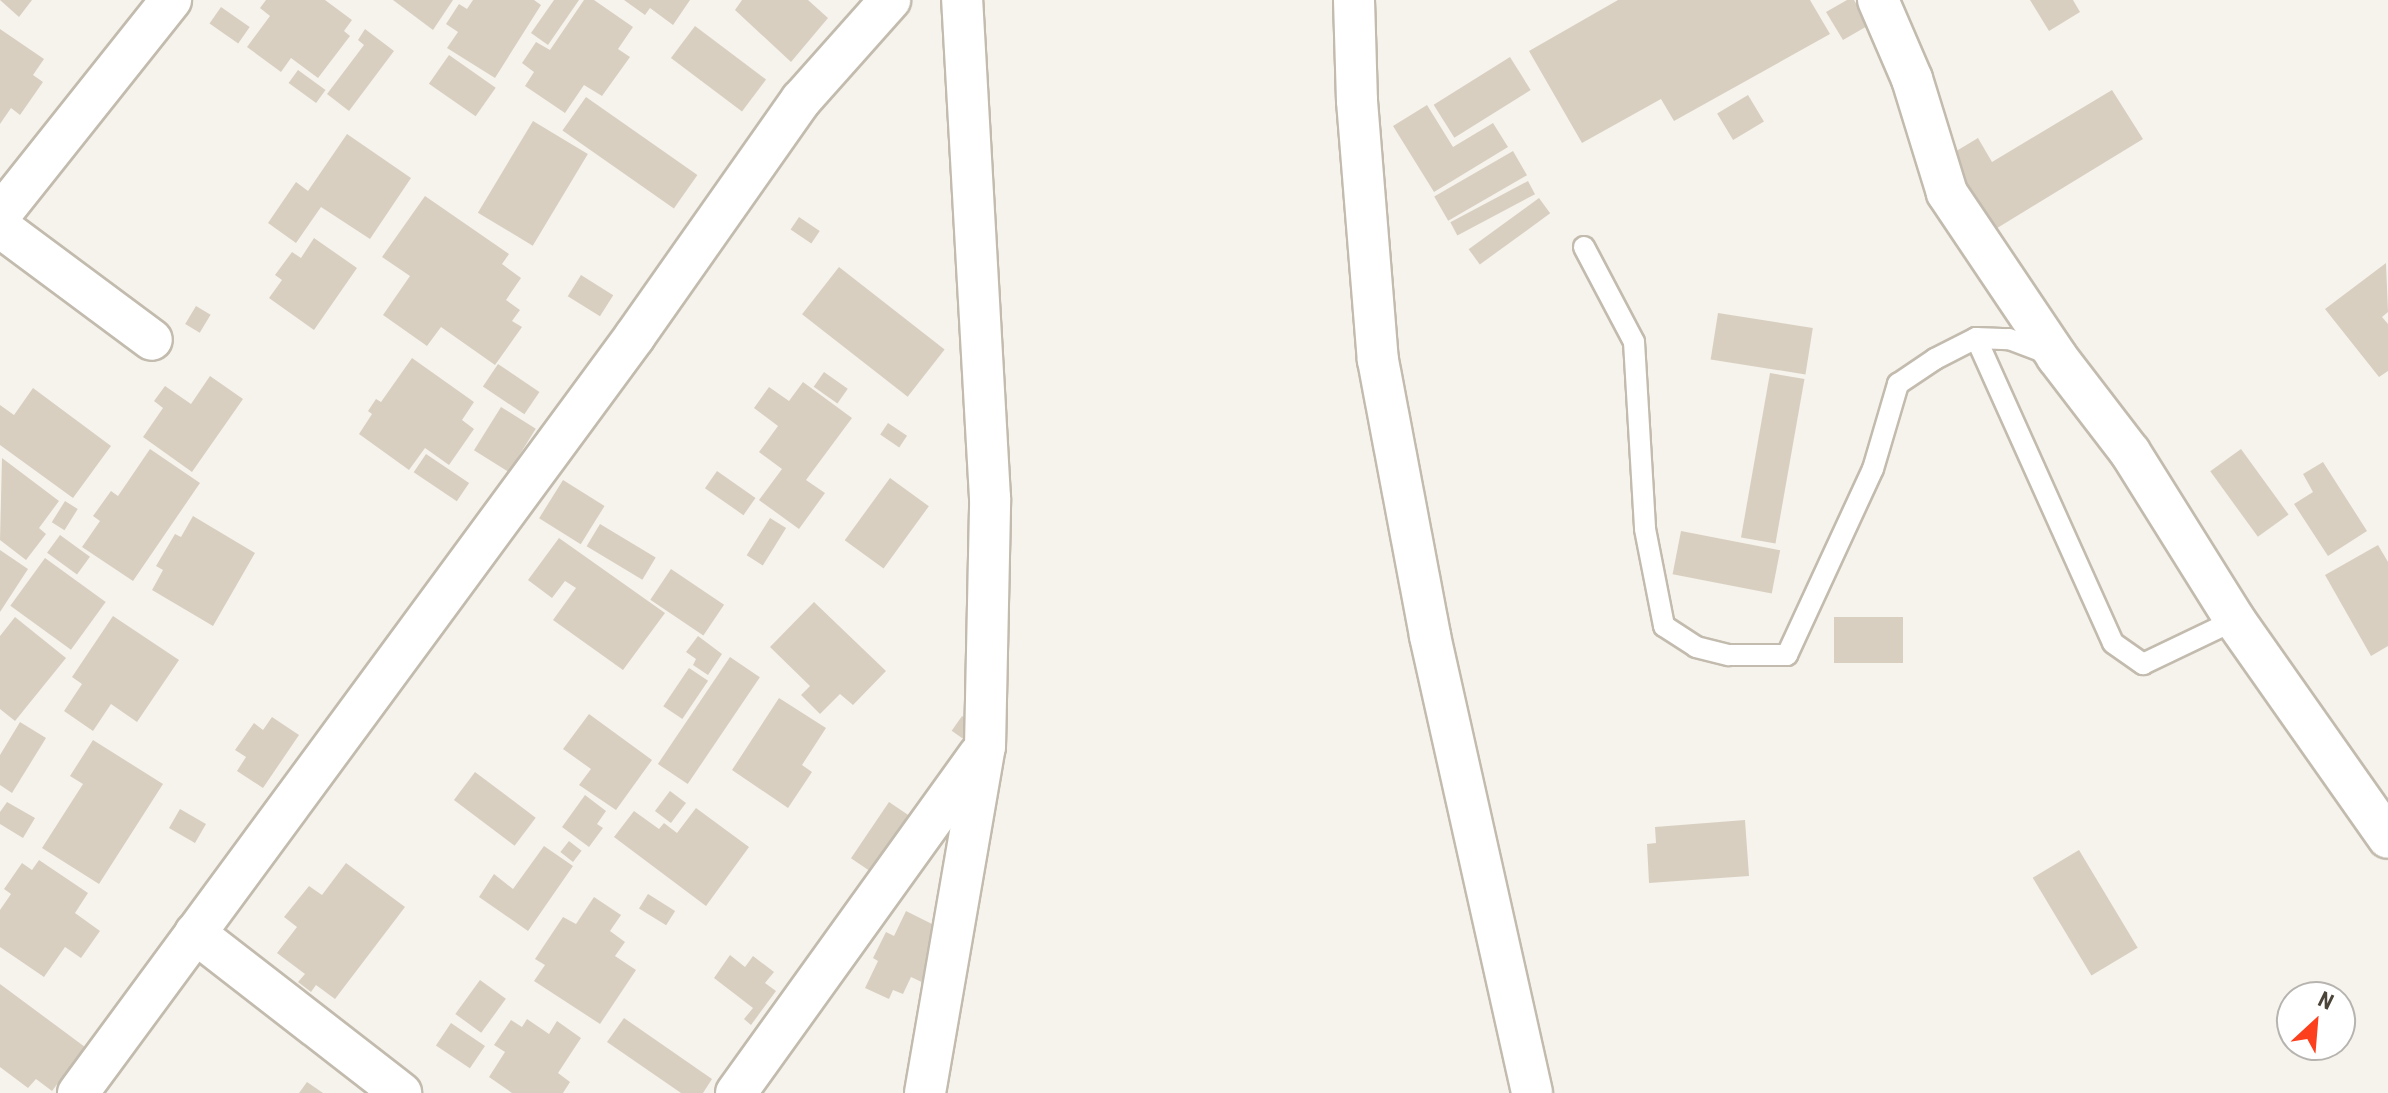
<!DOCTYPE html>
<style>
body{margin:0}
#map{position:relative;width:2388px;height:1093px;overflow:hidden;background:#f6f3ec;font-family:"Roboto Condensed",sans-serif}
div>[style]{position:absolute}
[style*='--x']{left:calc(var(--x)*1px);top:calc(var(--y)*1px);width:calc(var(--w)*1px);rotate:calc(var(--a)*1deg)}
.building>*{inset:0;background:#d8cfc1;transform-origin:0 0}
.roads{filter:drop-shadow(2px 0 #c2bbae) drop-shadow(-2px 0 #c2bbae) drop-shadow(0 2px #c2bbae) drop-shadow(0 -2px #c2bbae)}
.lane>*{height:20px;margin:-10px;padding:0 10px;transform-origin:10px;border-radius:10px;background:#fff}
.street>*{height:40px;margin:-20px;padding:0 20px;transform-origin:20px;border-radius:20px;background:#fff}
span{translate:-50% -50%;white-space:nowrap;text-align:center;line-height:1.15;-webkit-text-stroke:6px #fff;paint-order:stroke}
.north{position:absolute;left:2276px;top:981px;width:80px;height:80px;box-sizing:border-box;background:#fff;border:2px solid #b7b4b0;border-radius:50%;rotate:26deg;font-size:22px;font-weight:700;line-height:32px;text-align:center;color:#4b4439}
.north::after{content:'';display:block;margin:auto;width:28px;height:36px;background:#fc3f1d;clip-path:polygon(50% 0,100% 100%,50% 72%,0 100%)}
</style>
<div id="map">
<div class="building">
<i style="clip-path:polygon(0 0,32px 0,19px 17px)"></i>
<i style="clip-path:polygon(266px 0,325px 0,352px 20px,344px 31px,350px 36px,318px 78px,291px 58px,281px 72px,247px 47px,270px 16px,260px 8px)"></i>
<i style="clip-path:polygon(393px 0,453px 0,433px 30px)"></i>
<i style="clip-path:polygon(473px 0,534px 0,541px 5px,495px 78px,447px 48px,458px 32px,446px 24px,459px 4px,467px 9px)"></i>
<i style="clip-path:polygon(554px 0,579px 0,548px 45px,531px 33px)"></i>
<i style="clip-path:polygon(584px 0,594px 0,633px 27px,618px 49px,630px 57px,602px 96px,584px 85px,565px 113px,525px 86px,534px 72px,522px 63px,536px 42px,550px 50px)"></i>
<i style="clip-path:polygon(624px 0,690px 0,673px 25px,650px 8px,645px 15px)"></i>
<i style="clip-path:polygon(742px 0,808px 0,828px 18px,791px 62px,735px 10px)"></i>
<i style="clip-path:polygon(1618px 0,1810px 0,1830px 34px,1674px 121px,1661px 99px,1582px 143px,1529px 51px)"></i>
<i style="clip-path:polygon(1847px 0,1854px 0,1869px 25px,1843px 40px,1826px 12px)"></i>
<i style="clip-path:polygon(2030px 0,2073px 0,2080px 12px,2049px 31px)"></i>
<i style="left:221px;top:7px;width:35px;height:20px;rotate:35deg"></i>
<i style="left:695px;top:26px;width:89px;height:40px;rotate:37deg"></i>
<i style="clip-path:polygon(0 29px,44px 59px,33px 75px,43px 82px,20px 115px,11px 108px,0 124px)"></i>
<i style="clip-path:polygon(365px 29px,394px 51px,349px 111px,327px 94px,364px 45px,358px 40px)"></i>
<i style="left:449px;top:55px;width:57px;height:35px;rotate:35deg"></i>
<i style="left:1510px;top:57px;width:39px;height:90px;rotate:58deg"></i>
<i style="left:298px;top:70px;width:34px;height:16px;rotate:36deg"></i>
<i style="clip-path:polygon(2112px 90px,2143px 139px,1994px 230px,1948px 156px,1978px 138px,1992px 162px)"></i>
<i style="left:1748px;top:95px;width:31px;height:36px;rotate:59deg"></i>
<i style="left:586px;top:97px;width:136px;height:41px;rotate:35deg"></i>
<i style="clip-path:polygon(1427px 105px,1453px 147px,1493px 123px,1508px 147px,1434px 192px,1393px 126px)"></i>
<i style="left:533px;top:121px;width:64px;height:107px;rotate:31deg"></i>
<i style="clip-path:polygon(347px 134px,411px 178px,370px 239px,321px 207px,296px 243px,268px 223px,296px 182px,308px 191px)"></i>
<i style="left:1513px;top:151px;width:28px;height:91px;rotate:60deg"></i>
<i style="left:1528px;top:181px;width:15px;height:88px;rotate:62deg"></i>
<i style="clip-path:polygon(425px 196px,509px 254px,502px 264px,521px 278px,506px 300px,520px 310px,512px 321px,522px 327px,495px 365px,441px 327px,427px 346px,383px 315px,410px 276px,382px 257px)"></i>
<i style="left:1539px;top:198px;width:19px;height:87px;rotate:54deg"></i>
<i style="left:799px;top:217px;width:25px;height:15px;rotate:34deg"></i>
<i style="clip-path:polygon(314px 238px,357px 268px,314px 330px,269px 298px,282px 280px,275px 275px,292px 252px,301px 258px)"></i>
<i style="clip-path:polygon(2386px 263px,2388px 312px,2382px 317px,2388px 324px,2388px 371px,2379px 377px,2325px 309px)"></i>
<i style="left:839px;top:267px;width:134px;height:60px;rotate:38deg"></i>
<i style="left:581px;top:275px;width:38px;height:25px;rotate:32deg"></i>
<i style="left:196px;top:306px;width:17px;height:21px;rotate:31deg"></i>
<i style="left:1718px;top:313px;width:96px;height:47px;rotate:9deg"></i>
<i style="clip-path:polygon(412px 358px,474px 402px,462px 420px,474px 429px,449px 465px,425px 448px,409px 470px,359px 434px,372px 414px,368px 411px,376px 399px,381px 402px)"></i>
<i style="left:498px;top:364px;width:50px;height:27px;rotate:34deg"></i>
<i style="left:824px;top:372px;width:29px;height:18px;rotate:35deg"></i>
<i style="left:1770px;top:373px;width:35px;height:167px;rotate:10deg"></i>
<i style="clip-path:polygon(210px 376px,243px 399px,192px 472px,143px 437px,163px 408px,154px 401px,165px 386px,191px 404px)"></i>
<i style="clip-path:polygon(803px 382px,852px 418px,806px 480px,825px 493px,799px 529px,759px 500px,782px 469px,759px 452px,778px 426px,754px 408px,769px 387px,789px 401px)"></i>
<i style="clip-path:polygon(33px 388px,111px 446px,73px 498px,0 445px,0 405px,14px 415px)"></i>
<i style="left:501px;top:407px;width:41px;height:51px;rotate:32deg"></i>
<i style="left:888px;top:423px;width:23px;height:14px;rotate:34deg"></i>
<i style="clip-path:polygon(150px 449px,200px 483px,133px 581px,82px 547px,100px 521px,93px 516px,111px 491px,118px 496px)"></i>
<i style="left:2241px;top:449px;width:81px;height:38px;rotate:54deg"></i>
<i style="left:426px;top:454px;width:52px;height:22px;rotate:34deg"></i>
<i style="clip-path:polygon(2px 458px,59px 501px,39px 528px,46px 534px,26px 560px,0 540px)"></i>
<i style="clip-path:polygon(2323px 462px,2367px 531px,2328px 556px,2294px 504px,2313px 492px,2303px 474px)"></i>
<i style="left:717px;top:471px;width:47px;height:21px;rotate:35deg"></i>
<i style="left:890px;top:478px;width:48px;height:77px;rotate:36deg"></i>
<i style="left:563px;top:480px;width:49px;height:45px;rotate:32deg"></i>
<i style="left:65px;top:501px;width:15px;height:25px;rotate:32deg"></i>
<i style="clip-path:polygon(193px 516px,255px 553px,213px 626px,152px 590px,163px 570px,156px 566px,175px 534px,181px 537px)"></i>
<i style="left:770px;top:518px;width:19px;height:44px;rotate:32deg"></i>
<i style="left:600px;top:524px;width:65px;height:26px;rotate:31deg"></i>
<i style="left:1681px;top:531px;width:101px;height:44px;rotate:11deg"></i>
<i style="left:60px;top:535px;width:37px;height:22px;rotate:36deg"></i>
<i style="clip-path:polygon(559px 538px,665px 613px,623px 670px,553px 620px,576px 588px,565px 581px,552px 598px,528px 580px)"></i>
<i style="clip-path:polygon(2378px 545px,2388px 562px,2388px 646px,2371px 656px,2325px 575px)"></i>
<i style="clip-path:polygon(0 550px,28px 569px,0 612px)"></i>
<i style="left:45px;top:558px;width:75px;height:59px;rotate:36deg"></i>
<i style="left:671px;top:569px;width:64px;height:37px;rotate:34deg"></i>
<i style="clip-path:polygon(814px 602px,886px 671px,853px 705px,840px 694px,820px 714px,801px 695px,810px 686px,770px 647px)"></i>
<i style="clip-path:polygon(113px 616px,179px 660px,137px 722px,111px 704px,93px 731px,64px 711px,82px 684px,72px 677px)"></i>
<i style="clip-path:polygon(15px 617px,66px 658px,15px 721px,0 709px,0 636px)"></i>
<i style="left:1834px;top:617px;width:69px;height:46px"></i>
<i style="clip-path:polygon(698px 636px,722px 654px,708px 675px,693px 665px,696px 659px,686px 652px)"></i>
<i style="left:730px;top:657px;width:36px;height:129px;rotate:34deg"></i>
<i style="left:689px;top:668px;width:23px;height:46px;rotate:34deg"></i>
<i style="clip-path:polygon(779px 698px,826px 728px,802px 765px,812px 772px,788px 808px,732px 770px)"></i>
<i style="clip-path:polygon(589px 714px,652px 760px,616px 810px,579px 785px,591px 769px,563px 749px)"></i>
<i style="left:962px;top:716px;width:16px;height:18px;rotate:35deg"></i>
<i style="clip-path:polygon(272px 717px,299px 735px,263px 788px,237px 771px,246px 757px,235px 750px,254px 723px,263px 730px)"></i>
<i style="clip-path:polygon(20px 722px,46px 738px,12px 793px,0 785px,0 755px)"></i>
<i style="clip-path:polygon(93px 740px,163px 784px,99px 884px,42px 848px,83px 784px,70px 776px)"></i>
<i style="left:475px;top:772px;width:76px;height:35px;rotate:37deg"></i>
<i style="left:670px;top:791px;width:20px;height:25px;rotate:37deg"></i>
<i style="clip-path:polygon(585px 795px,606px 811px,597px 824px,603px 828px,589px 847px,562px 827px)"></i>
<i style="clip-path:polygon(7px 802px,35px 818px,23px 838px,0 824px,0 812px)"></i>
<i style="left:889px;top:802px;width:25px;height:68px;rotate:34deg"></i>
<i style="clip-path:polygon(696px 808px,749px 847px,706px 906px,614px 837px,634px 811px,659px 829px,664px 823px,677px 833px)"></i>
<i style="left:180px;top:809px;width:30px;height:22px;rotate:30deg"></i>
<i style="clip-path:polygon(1745px 820px,1749px 876px,1649px 883px,1647px 844px,1656px 843px,1655px 827px)"></i>
<i style="left:569px;top:841px;width:16px;height:14px;rotate:38deg"></i>
<i style="clip-path:polygon(544px 846px,573px 866px,528px 931px,479px 897px,494px 874px,513px 889px)"></i>
<i style="left:2079px;top:850px;width:114px;height:54px;rotate:59deg"></i>
<i style="clip-path:polygon(39px 860px,88px 893px,75px 913px,100px 931px,81px 958px,65px 947px,44px 977px,0 947px,0 910px,11px 894px,4px 889px,22px 863px,32px 870px)"></i>
<i style="clip-path:polygon(346px 863px,405px 907px,335px 999px,316px 985px,311px 992px,298px 982px,305px 974px,277px 953px,297px 927px,284px 917px,309px 886px,322px 895px)"></i>
<i style="left:648px;top:894px;width:32px;height:17px;rotate:32deg"></i>
<i style="clip-path:polygon(594px 897px,621px 915px,610px 931px,625px 942px,615px 956px,636px 970px,600px 1024px,534px 981px,545px 965px,535px 959px,563px 917px,576px 924px)"></i>
<i style="clip-path:polygon(906px 911px,938px 927px,927px 950px,942px 957px,928px 985px,911px 977px,903px 994px,893px 990px,889px 999px,865px 988px,878px 961px,873px 958px,886px 932px,894px 936px)"></i>
<i style="clip-path:polygon(730px 955px,745px 967px,753px 956px,774px 972px,765px 983px,776px 991px,751px 1025px,744px 1019px,753px 1008px,714px 978px)"></i>
<i style="left:480px;top:980px;width:32px;height:42px;rotate:36deg"></i>
<i style="clip-path:polygon(0 984px,85px 1047px,52px 1091px,36px 1079px,28px 1088px,0 1067px)"></i>
<i style="clip-path:polygon(624px 1018px,712px 1079px,703px 1093px,681px 1093px,607px 1042px)"></i>
<i style="clip-path:polygon(527px 1019px,549px 1034px,557px 1021px,581px 1038px,558px 1073px,570px 1082px,563px 1093px,512px 1093px,489px 1077px,505px 1052px,494px 1045px,511px 1020px,522px 1027px)"></i>
<i style="left:451px;top:1023px;width:41px;height:27px;rotate:34deg"></i>
<i style="clip-path:polygon(307px 1082px,323px 1093px,299px 1093px)"></i>
</div>
<div class="roads">
<div class="lane">
<i style="--x:1584;--y:247;--w:107;--a:62.2"></i>
<i style="--x:1634;--y:342;--w:187;--a:86.6"></i>
<i style="--x:1645;--y:529;--w:99;--a:78.9"></i>
<i style="--x:1664;--y:626;--w:38;--a:33"></i>
<i style="--x:1696;--y:647;--w:34;--a:14"></i>
<i style="--x:1729;--y:655;--w:58;--a:0"></i>
<i style="--x:1787;--y:655;--w:205;--a:-65.2"></i>
<i style="--x:1873;--y:469;--w:89;--a:-73.6"></i>
<i style="--x:1898;--y:384;--w:45;--a:-34"></i>
<i style="--x:1935;--y:359;--w:46;--a:-27.1"></i>
<i style="--x:1976;--y:338;--w:33;--a:2"></i>
<i style="--x:2009;--y:339;--w:43;--a:20.6"></i>
<i style="--x:1976;--y:338;--w:334;--a:65.8"></i>
<i style="--x:2113;--y:643;--w:37;--a:35"></i>
<i style="--x:2143;--y:664;--w:102;--a:-25.6"></i>
</div>
<div class="street">
<i style="--x:1354;--y:0;--w:101;--a:88.3"></i>
<i style="--x:1357;--y:101;--w:260;--a:85.4"></i>
<i style="--x:1378;--y:360;--w:281;--a:79.3"></i>
<i style="--x:1430;--y:636;--w:468;--a:77.4"></i>
<i style="--x:1878;--y:0;--w:86;--a:66.7"></i>
<i style="--x:1912;--y:79;--w:119;--a:72.9"></i>
<i style="--x:1947;--y:193;--w:197;--a:56.1"></i>
<i style="--x:2057;--y:357;--w:120;--a:52.5"></i>
<i style="--x:2130;--y:452;--w:198;--a:58"></i>
<i style="--x:2235;--y:620;--w:266;--a:54.9"></i>
<i style="--x:0;--y:215;--w:275;--a:-51.5"></i>
<i style="--x:0;--y:227;--w:189;--a:36.6"></i>
<i style="--x:195;--y:933;--w:261;--a:37.8"></i>
<i style="--x:78;--y:1093;--w:940;--a:-53.65"></i>
<i style="--x:635;--y:336;--w:289;--a:-54.9"></i>
<i style="--x:801;--y:100;--w:134;--a:-48.3"></i>
<i style="--x:736;--y:1093;--w:416;--a:-54.3"></i>
<i style="--x:925;--y:1093;--w:351;--a:-80.2"></i>
<i style="--x:985;--y:747;--w:249;--a:-88.8"></i>
<i style="--x:990;--y:498;--w:499;--a:-93.2"></i>
</div>
</div>
<div class="north">N</div>
</div>
